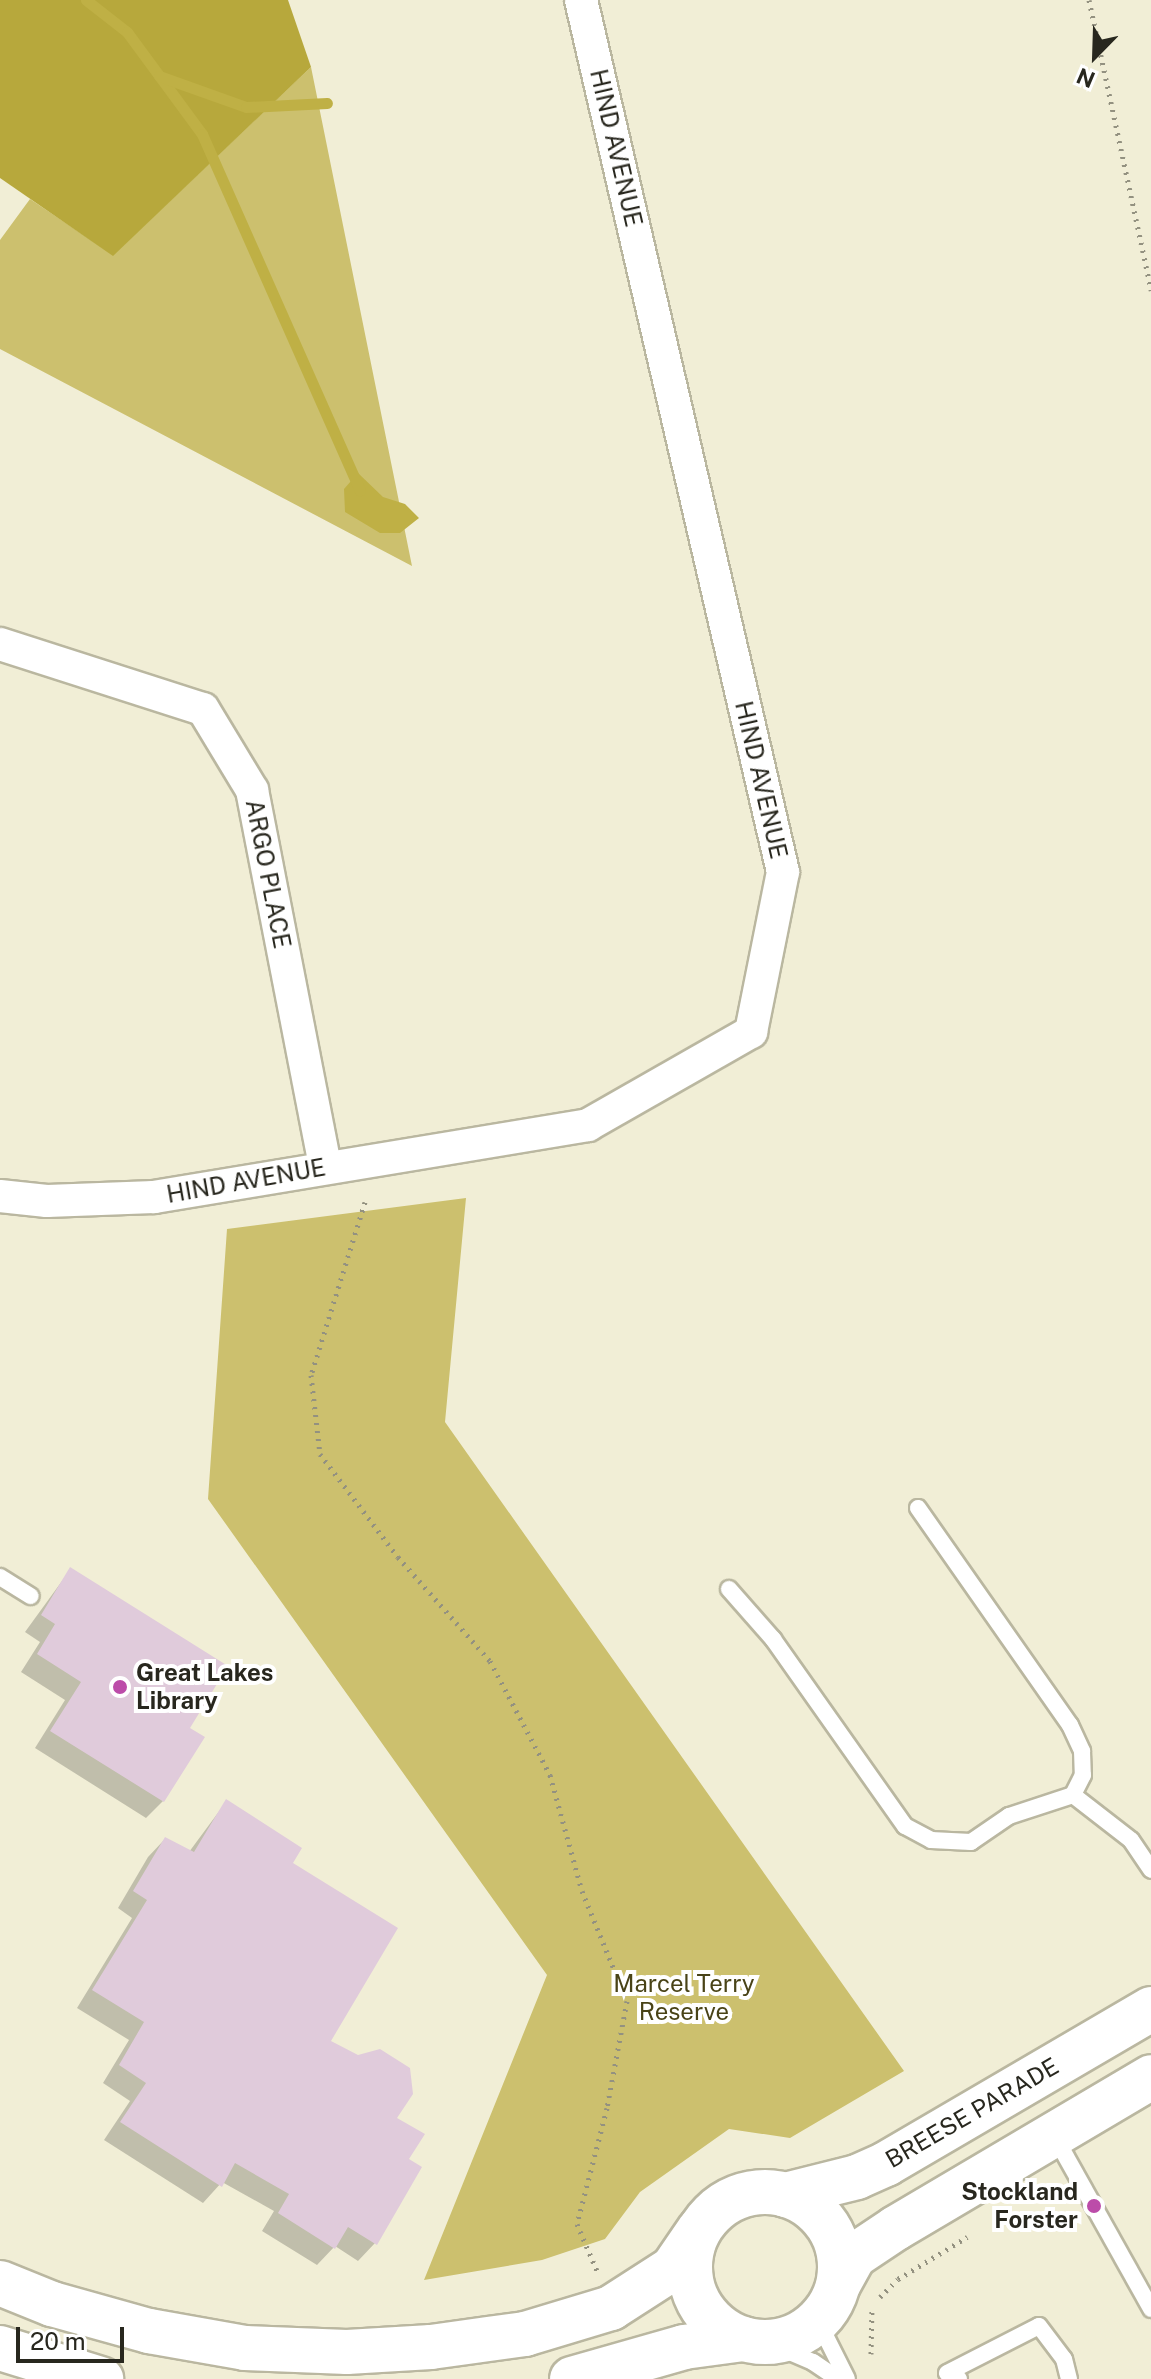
<!DOCTYPE html>
<style>
body{margin:0}
#map{position:relative;width:1151px;height:2379px;overflow:hidden;background:#f1eed6;font-family:"Public Sans",sans-serif}
div>[style]{position:absolute}
[style*='--x']{left:calc(var(--x)*1px);top:calc(var(--y)*1px);width:calc(var(--w)*1px);rotate:calc(var(--a)*1deg)}
.green>*{inset:0;background:#ccc06e}
.forest>*{inset:0;background:#b7a83c}
.water>*{inset:0;background:#bfb045}
.shadow>*{inset:0;background:#0003}
.stream>*{height:11px;margin:-5.5px;padding:0 5.5px;transform-origin:5.5px;border-radius:5.5px;background:#bfb045}
.building>*{inset:0;background:#e0cbdb}
.path>*{height:5px;margin-top:-2.5px;transform-origin:0;background:repeating-linear-gradient(90deg,#939180 0 2px,transparent 0 8px)}
.roads{filter:drop-shadow(2px 0 #bab7a0) drop-shadow(-2px 0 #bab7a0) drop-shadow(0 2px #bab7a0) drop-shadow(0 -2px #bab7a0)}
.service>*{height:16px;margin:-8px;padding:0 8px;transform-origin:8px;border-radius:8px;background:#fff}
.minor>*{height:32px;margin:-16px;padding:0 16px;transform-origin:16px;border-radius:16px;background:#fff}
.secondary>*{height:44px;margin:-22px;padding:0 22px;transform-origin:22px;border-radius:22px;background:#fff}
.secondary>.ring{margin:-22px;padding:0;box-sizing:content-box;background:none;border:44px solid #fff;border-radius:50%}
.dots>*{width:22px;height:22px;translate:-50% -50%;box-sizing:border-box;border:4px solid #fff;border-radius:50%}
span{translate:-50% -50%;white-space:nowrap;text-align:center;line-height:1.15;-webkit-text-stroke:8px #fff;paint-order:stroke}
.street-label{font-size:24px;color:#28271e}
.poi-label{font-size:24px;color:#28271e;font-weight:700}
.left{translate:0 -50%;text-align:left}
.right{translate:-100% -50%;text-align:right}
.park-label{font-size:24px;color:#494317}
.north{position:absolute;left:1055px;top:16px;width:80px;height:80px;-webkit-text-stroke:6px #fff;paint-order:stroke;rotate:203deg;font-size:22px;font-weight:700;line-height:32px;text-align:center;color:#28271e}
.north::after{content:'';display:block;margin:auto;width:28px;height:36px;background:#28271e;clip-path:polygon(50% 0,100% 100%,50% 72%,0 100%)}
.scale{position:absolute;left:16px;top:2327px;width:108px;height:36px;box-sizing:border-box;border:4px solid #28271e;border-top:0;padding-left:10px;font-size:24px;line-height:28px;white-space:nowrap;color:#28271e;-webkit-text-stroke:6px #fff;paint-order:stroke}
</style>
<div id="map">
<div class="green">
<i style="clip-path:polygon(311px 67px,412px 566px,0 349px,0 240px,30px 199px,113px 255px)"></i>
<i style="clip-path:polygon(466px 1198px,445px 1422px,904px 2071px,790px 2138px,729px 2129px,640px 2192px,605px 2239px,542px 2260px,424px 2280px,547px 1975px,208px 1499px,227px 1229px)"></i>
</div>
<div class="forest">
<i style="clip-path:polygon(0 0,288px 0,311px 67px,113px 256px,0 178px)"></i>
</div>
<div class="water">
<i style="clip-path:polygon(358px 473px,383px 497px,405px 504px,419px 518px,400px 533px,380px 533px,345px 512px,344px 489px)"></i>
</div>
<div class="shadow">
<i style="clip-path:polygon(70px 1570px,187px 1729px,163px 1801px,146px 1818px,35px 1748px,65px 1700px,21px 1672px,40px 1642px,25px 1632px)"></i>
<i style="clip-path:polygon(226px 1802px,290px 1864px,329px 2042px,394px 2118px,406px 2160px,375px 2243px,358px 2261px,335px 2246px,317px 2265px,262px 2231px,274px 2211px,222px 2182px,203px 2203px,104px 2140px,130px 2101px,103px 2083px,129px 2040px,77px 2008px,132px 1918px,118px 1908px,148px 1857px,165px 1839px,189px 1852px)"></i>
</div>
<div class="stream">
<i style="--x:86;--y:0;--w:52;--a:38"></i>
<i style="--x:127;--y:32;--w:127;--a:53.7"></i>
<i style="--x:202;--y:134;--w:390;--a:66.1"></i>
<i style="--x:159;--y:76;--w:92;--a:19.6"></i>
<i style="--x:246;--y:107;--w:81;--a:-2.8"></i>
</div>
<div class="building">
<i style="clip-path:polygon(70px 1567px,228px 1666px,190px 1728px,205px 1737px,164px 1802px,50px 1731px,81px 1682px,37px 1654px,55px 1624px,41px 1615px)"></i>
<i style="clip-path:polygon(226px 1799px,302px 1848px,293px 1863px,398px 1928px,331px 2041px,358px 2055px,380px 2049px,410px 2068px,413px 2094px,397px 2118px,425px 2134px,409px 2159px,422px 2167px,377px 2245px,348px 2227px,335px 2249px,278px 2213px,289px 2194px,235px 2163px,222px 2187px,120px 2122px,146px 2083px,119px 2065px,144px 2022px,92px 1990px,147px 1900px,133px 1891px,165px 1837px,194px 1852px)"></i>
</div>
<div class="path">
<i style="--x:1089;--y:0;--w:297;--a:77.9"></i>
<i style="--x:365;--y:1202;--w:181;--a:107.3"></i>
<i style="--x:311;--y:1375;--w:80;--a:83.5"></i>
<i style="--x:320;--y:1454;--w:129;--a:52.9"></i>
<i style="--x:398;--y:1557;--w:139;--a:48.5"></i>
<i style="--x:490;--y:1661;--w:129;--a:62.2"></i>
<i style="--x:550;--y:1775;--w:120;--a:74.6"></i>
<i style="--x:582;--y:1891;--w:119;--a:67.8"></i>
<i style="--x:627;--y:2001;--w:109;--a:100.6"></i>
<i style="--x:607;--y:2108;--w:120;--a:104.5"></i>
<i style="--x:577;--y:2224;--w:53;--a:66.8"></i>
<i style="--x:880;--y:2297;--w:25;--a:-45"></i>
<i style="--x:898;--y:2279;--w:81;--a:-31.3"></i>
<i style="--x:871;--y:2354;--w:46;--a:-88.8"></i>
</div>
<div class="roads">
<div class="service">
<i style="--x:918;--y:1508;--w:265;--a:55"></i>
<i style="--x:1070;--y:1725;--w:29;--a:65"></i>
<i style="--x:1082;--y:1751;--w:24;--a:88"></i>
<i style="--x:1083;--y:1775;--w:22;--a:117"></i>
<i style="--x:0;--y:1577;--w:36;--a:32"></i>
<i style="--x:729;--y:1589;--w:67;--a:48.7"></i>
<i style="--x:773;--y:1639;--w:229;--a:54.8"></i>
<i style="--x:905;--y:1826;--w:30;--a:28"></i>
<i style="--x:931;--y:1840;--w:40;--a:2.9"></i>
<i style="--x:971;--y:1842;--w:46;--a:-34.4"></i>
<i style="--x:1009;--y:1816;--w:67;--a:-18.2"></i>
<i style="--x:1073;--y:1795;--w:73;--a:37.8"></i>
<i style="--x:1131;--y:1840;--w:36;--a:56"></i>
<i style="--x:1055;--y:2137;--w:197;--a:60.8"></i>
<i style="--x:828;--y:2309;--w:24;--a:99"></i>
<i style="--x:824;--y:2333;--w:51;--a:63.4"></i>
<i style="--x:766;--y:2342;--w:51;--a:23.1"></i>
<i style="--x:813;--y:2362;--w:30;--a:34"></i>
<i style="--x:959;--y:2379;--w:13;--a:-153"></i>
<i style="--x:947;--y:2373;--w:103;--a:-27.1"></i>
<i style="--x:1039;--y:2326;--w:41;--a:52.9"></i>
<i style="--x:1064;--y:2359;--w:21;--a:76"></i>
</div>
<div class="minor">
<i style="--x:0;--y:644;--w:213;--a:17.8"></i>
<i style="--x:203;--y:709;--w:95;--a:58.8"></i>
<i style="--x:252;--y:790;--w:384;--a:79"></i>
<i style="--x:0;--y:1196;--w:47;--a:6.1"></i>
<i style="--x:47;--y:1201;--w:107;--a:-2.1"></i>
<i style="--x:154;--y:1197;--w:440;--a:-9.4"></i>
<i style="--x:588;--y:1125;--w:188;--a:-29.7"></i>
<i style="--x:751;--y:1032;--w:163;--a:-78.7"></i>
<i style="--x:783;--y:872;--w:895;--a:-103.04"></i>
</div>
<div class="secondary">
<i class="ring" style="left:690px;top:2192px;width:106px;height:106px"></i>
<i style="--x:785;--y:2195;--w:74;--a:-14"></i>
<i style="--x:857;--y:2177;--w:32;--a:-24"></i>
<i style="--x:886;--y:2164;--w:307;--a:-30.3"></i>
<i style="--x:0;--y:2283;--w:56;--a:22"></i>
<i style="--x:52;--y:2304;--w:101;--a:15.6"></i>
<i style="--x:149;--y:2331;--w:97;--a:10"></i>
<i style="--x:245;--y:2348;--w:102;--a:2.2"></i>
<i style="--x:347;--y:2352;--w:84;--a:-3.4"></i>
<i style="--x:431;--y:2347;--w:95;--a:-7.9"></i>
<i style="--x:525;--y:2334;--w:90;--a:-16.8"></i>
<i style="--x:611;--y:2308;--w:74;--a:-32.8"></i>
<i style="--x:673;--y:2268;--w:46;--a:-55.6"></i>
<i style="--x:839;--y:2283;--w:31;--a:-61"></i>
<i style="--x:854;--y:2256;--w:50;--a:-33.7"></i>
<i style="--x:896;--y:2228;--w:296;--a:-30.6"></i>
<i style="--x:0;--y:2348;--w:106;--a:17.1"></i>
<i style="--x:572;--y:2379;--w:116;--a:-15.9"></i>
<i style="--x:684;--y:2347;--w:60;--a:-7.7"></i>
</div>
</div>
<div class="dots">
<i style="left:120px;top:1687px;background:#bc4ca9"></i>
<i style="left:1094px;top:2206px;background:#bc4ca9"></i>
</div>
<div class="street-label">
<span style="left:616px;top:148px;rotate:77deg">HIND AVENUE</span>
<span style="left:761px;top:780px;rotate:77deg">HIND AVENUE</span>
<span style="left:268px;top:874px;rotate:79deg">ARGO PLACE</span>
<span style="left:246px;top:1181px;rotate:-10deg">HIND AVENUE</span>
<span style="left:972px;top:2113px;rotate:-30deg">BREESE PARADE</span>
</div>
<div class="poi-label">
<span class="left" style="left:136px;top:1687px">Great Lakes<br>Library</span>
<span class="right" style="left:1078px;top:2206px">Stockland<br>Forster</span>
</div>
<div class="park-label">
<span style="left:684px;top:1998px">Marcel Terry<br>Reserve</span>
</div>
<div class="north">N</div>
<div class="scale">20 m</div>
</div>
